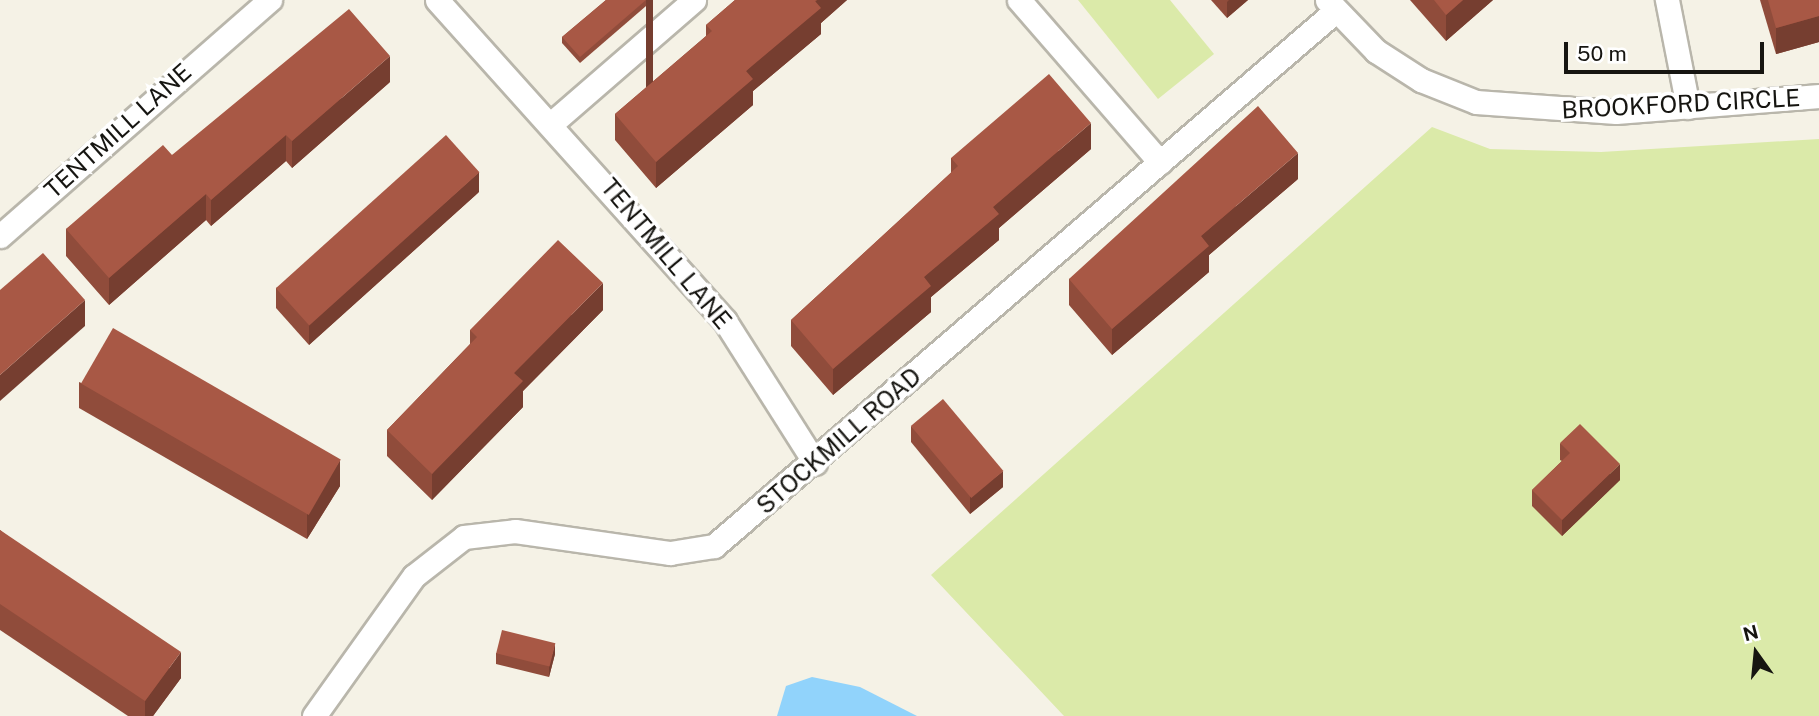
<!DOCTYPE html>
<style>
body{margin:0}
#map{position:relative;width:1819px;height:716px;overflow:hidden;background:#f5f2e6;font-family:"Public Sans",sans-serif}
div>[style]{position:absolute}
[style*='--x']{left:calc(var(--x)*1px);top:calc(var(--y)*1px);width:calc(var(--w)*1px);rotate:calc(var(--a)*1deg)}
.green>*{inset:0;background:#dbeaa9}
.water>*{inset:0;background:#91d3fb}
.roads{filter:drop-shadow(2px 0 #b9b6ab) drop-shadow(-2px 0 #b9b6ab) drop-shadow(0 2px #b9b6ab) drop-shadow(0 -2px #b9b6ab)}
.minor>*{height:23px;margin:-11.5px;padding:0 11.5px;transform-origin:11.5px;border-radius:11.5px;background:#fff}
.wall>*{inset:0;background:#904c3b}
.shaded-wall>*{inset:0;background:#763e30;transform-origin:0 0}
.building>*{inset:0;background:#a85845;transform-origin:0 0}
span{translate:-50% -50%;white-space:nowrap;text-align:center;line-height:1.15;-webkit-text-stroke:7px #fff;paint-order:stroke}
.street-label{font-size:24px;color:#161511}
.north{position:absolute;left:1721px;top:618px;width:70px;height:70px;-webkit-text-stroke:5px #fff;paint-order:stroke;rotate:345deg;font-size:19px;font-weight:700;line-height:28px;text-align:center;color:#161511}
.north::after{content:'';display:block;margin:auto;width:24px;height:32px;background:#161511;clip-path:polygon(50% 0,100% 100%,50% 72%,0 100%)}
.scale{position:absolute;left:1564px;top:42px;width:200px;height:32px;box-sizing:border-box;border:4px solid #161511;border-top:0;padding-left:9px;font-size:21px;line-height:24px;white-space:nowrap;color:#161511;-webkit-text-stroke:5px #fff;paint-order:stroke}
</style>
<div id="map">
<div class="green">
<i style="clip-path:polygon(1078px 0,1170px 0,1214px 54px,1158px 99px)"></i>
<i style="clip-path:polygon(1432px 127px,1490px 149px,1601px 152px,1819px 139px,1819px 716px,1064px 716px,931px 575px)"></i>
</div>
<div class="water">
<i style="clip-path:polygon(812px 677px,860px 687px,917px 716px,777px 716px,786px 686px)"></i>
</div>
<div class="roads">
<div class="minor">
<i style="--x:437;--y:0;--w:431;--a:48.1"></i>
<i style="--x:725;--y:321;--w:168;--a:57.6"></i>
<i style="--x:1019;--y:0;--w:215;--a:49"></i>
<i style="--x:1327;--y:0;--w:71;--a:46.1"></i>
<i style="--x:1376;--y:51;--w:54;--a:32.8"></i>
<i style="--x:1421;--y:80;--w:59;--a:21.8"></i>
<i style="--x:1476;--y:102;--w:140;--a:4.1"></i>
<i style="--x:1616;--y:112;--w:204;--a:-4.5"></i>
<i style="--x:1667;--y:0;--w:109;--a:78.9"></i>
<i style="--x:552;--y:123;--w:188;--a:-40.9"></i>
<i style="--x:0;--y:236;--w:359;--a:-41.2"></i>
<i style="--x:314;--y:716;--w:172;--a:-54.5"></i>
<i style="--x:414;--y:576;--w:63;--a:-38"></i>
<i style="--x:464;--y:537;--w:51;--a:-6.7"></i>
<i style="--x:515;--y:531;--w:157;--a:8.1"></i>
<i style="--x:670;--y:553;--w:45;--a:-9"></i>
<i style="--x:714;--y:546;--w:817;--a:-40.73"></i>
</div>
</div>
<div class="wall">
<i style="clip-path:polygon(606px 0,653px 0,580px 63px,562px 43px,562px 37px)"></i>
<i style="clip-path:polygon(735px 0,847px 0,821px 23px,821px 34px,753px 91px,753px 105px,656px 188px,615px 140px,615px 114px,706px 36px,706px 25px)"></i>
<i style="clip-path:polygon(1211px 0,1248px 0,1227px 18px)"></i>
<i style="clip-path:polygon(1410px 0,1493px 0,1446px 41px)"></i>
<i style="clip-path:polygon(1760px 0,1819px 0,1819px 42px,1776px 54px)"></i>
<i style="clip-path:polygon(390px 82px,292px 168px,286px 161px,211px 226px,206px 220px,109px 305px,66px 256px,66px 229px,172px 155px)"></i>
<i style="clip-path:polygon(1091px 149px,999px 228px,999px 240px,931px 297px,931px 312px,833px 395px,791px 346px,791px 320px,951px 173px,951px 158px)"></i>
<i style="clip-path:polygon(1298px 179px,1209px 255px,1209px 272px,1112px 355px,1069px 305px,1069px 279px)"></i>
<i style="clip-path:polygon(479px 192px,309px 345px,276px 308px,276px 288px)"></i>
<i style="clip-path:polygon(603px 310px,523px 391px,523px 407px,432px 500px,387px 456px,387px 430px,470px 344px,470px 330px)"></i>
<i style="clip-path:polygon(79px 382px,340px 486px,307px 539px,79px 408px)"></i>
<i style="clip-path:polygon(911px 426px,1003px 487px,970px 514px,911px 442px)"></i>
<i style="clip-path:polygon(1560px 443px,1620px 480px,1562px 536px,1532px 506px,1532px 490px,1562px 461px,1560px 460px)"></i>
<i style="clip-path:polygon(0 530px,181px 678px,153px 716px,128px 716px,0 630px)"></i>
<i style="clip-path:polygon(496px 653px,555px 654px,549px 677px,496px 664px)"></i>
</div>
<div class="shaded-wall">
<i style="left:646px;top:0;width:7px;height:87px"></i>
<i style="clip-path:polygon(817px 0,847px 0,821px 23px,821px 34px,753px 91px,753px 105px,656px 188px,656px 162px)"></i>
<i style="clip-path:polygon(1229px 0,1248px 0,1227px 18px,1227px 2px)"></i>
<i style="clip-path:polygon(1463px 0,1493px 0,1446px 41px,1446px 15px)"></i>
<i style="clip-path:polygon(1819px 16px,1819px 42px,1776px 54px,1776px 28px)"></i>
<i style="clip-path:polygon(390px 56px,390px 82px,292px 168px,292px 141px)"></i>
<i style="clip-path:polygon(1091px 123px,1091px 149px,999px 228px,999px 240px,931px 297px,931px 312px,833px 395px,833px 369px,993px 207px)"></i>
<i style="clip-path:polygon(286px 135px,286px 161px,211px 226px,211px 200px)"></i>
<i style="clip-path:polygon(1298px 153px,1298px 179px,1209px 255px,1209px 272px,1112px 355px,1112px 329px,1201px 236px)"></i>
<i style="clip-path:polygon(479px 172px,479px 192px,309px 345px,309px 324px)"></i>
<i style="clip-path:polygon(206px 194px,206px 220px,109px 305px,109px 278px)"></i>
<i style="clip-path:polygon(603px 283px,603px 310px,523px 391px,523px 407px,432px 500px,432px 474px,514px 373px)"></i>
<i style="clip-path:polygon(85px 300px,85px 326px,0 401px,0 375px)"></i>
<i style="clip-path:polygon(340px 460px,340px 486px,307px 539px,307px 513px)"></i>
<i style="clip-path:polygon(1620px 464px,1620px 480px,1562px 536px,1562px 520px)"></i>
<i style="clip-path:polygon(1003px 471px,1003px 487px,970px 514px,970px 497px)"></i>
<i style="clip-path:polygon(555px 643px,555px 654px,549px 677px,549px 666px)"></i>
<i style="clip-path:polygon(181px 652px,181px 678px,153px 716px,145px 716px,145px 701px)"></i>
</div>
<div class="building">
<i style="clip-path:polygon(606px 0,646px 0,580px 57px,562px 37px)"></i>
<i style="clip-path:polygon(735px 0,817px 0,815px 1px,821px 8px,746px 71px,753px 79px,656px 162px,615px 114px,712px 31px,706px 25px)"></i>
<i style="clip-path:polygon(1434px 0,1463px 0,1446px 15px)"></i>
<i style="clip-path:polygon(1768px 0,1819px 0,1819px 16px,1776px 28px)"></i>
<i style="clip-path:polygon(349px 9px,390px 56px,292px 141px,286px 135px,211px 200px,206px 194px,109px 278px,66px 229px,163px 145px,172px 155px)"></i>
<i style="clip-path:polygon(1049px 74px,1091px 123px,993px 207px,999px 214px,924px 277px,931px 286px,833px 369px,791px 320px,958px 166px,951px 158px)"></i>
<i style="clip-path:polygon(1258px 106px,1298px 153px,1201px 236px,1209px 246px,1112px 329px,1069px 279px)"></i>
<i style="left:446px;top:135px;width:50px;height:229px;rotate:48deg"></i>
<i style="clip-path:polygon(558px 240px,603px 283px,514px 373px,523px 381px,432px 474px,387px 430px,477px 337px,470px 330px)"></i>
<i style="clip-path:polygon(43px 253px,85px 300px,0 375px,0 290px)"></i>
<i style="left:113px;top:328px;width:263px;height:64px;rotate:30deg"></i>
<i style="left:943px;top:399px;width:94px;height:42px;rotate:50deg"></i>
<i style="clip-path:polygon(1580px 424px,1620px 464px,1562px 520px,1532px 490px,1570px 453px,1560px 443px)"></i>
<i style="clip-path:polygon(0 530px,181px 652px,145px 701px,0 604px)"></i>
<i style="left:502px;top:630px;width:55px;height:24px;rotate:14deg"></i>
</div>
<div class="street-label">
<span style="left:1681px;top:104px;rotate:-3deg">BROOKFORD CIRCLE</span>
<span style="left:118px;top:131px;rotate:-42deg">TENTMILL LANE</span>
<span style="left:666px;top:254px;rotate:50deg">TENTMILL LANE</span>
<span style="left:839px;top:441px;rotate:-41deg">STOCKMILL ROAD</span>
</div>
<div class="north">N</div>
<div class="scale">50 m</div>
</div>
